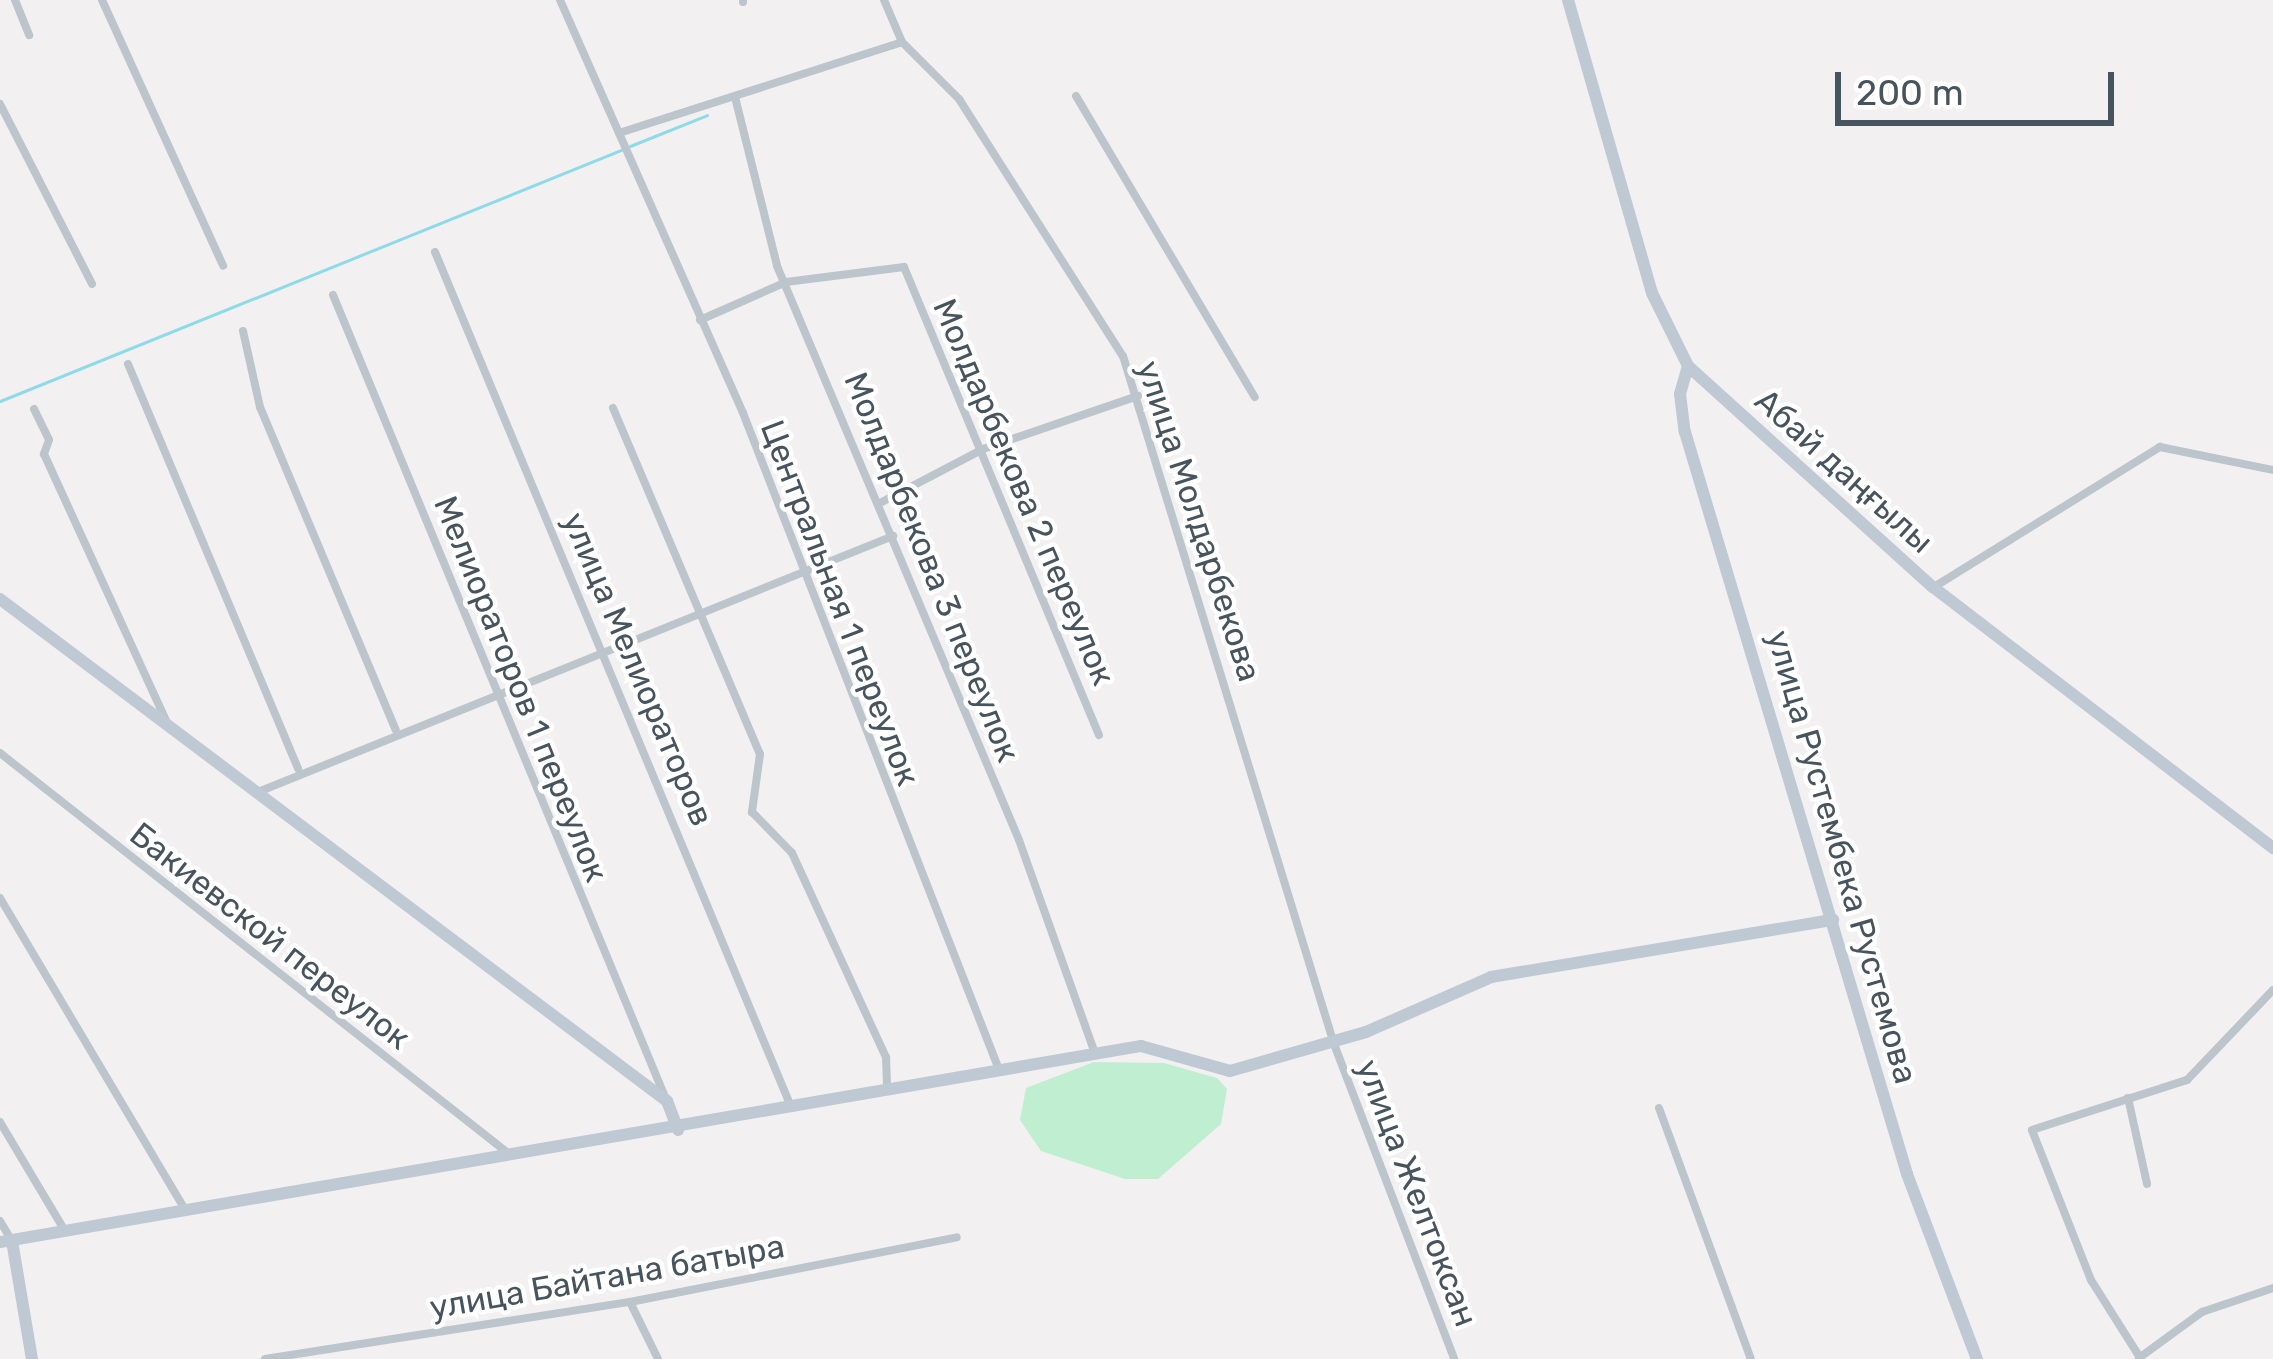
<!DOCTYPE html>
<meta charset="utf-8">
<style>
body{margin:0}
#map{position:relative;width:2273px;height:1359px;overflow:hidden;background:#f2f0f0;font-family:Rubik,sans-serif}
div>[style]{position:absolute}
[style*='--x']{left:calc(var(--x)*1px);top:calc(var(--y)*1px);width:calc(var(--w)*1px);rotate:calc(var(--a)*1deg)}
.green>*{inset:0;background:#c0eed0}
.stream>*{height:3px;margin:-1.5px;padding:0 1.5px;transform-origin:1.5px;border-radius:1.5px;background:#8edae9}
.street>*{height:8px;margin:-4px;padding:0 4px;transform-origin:4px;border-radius:4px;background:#bcc5cc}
.secondary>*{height:12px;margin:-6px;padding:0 6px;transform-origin:6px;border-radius:6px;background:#bec9d3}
span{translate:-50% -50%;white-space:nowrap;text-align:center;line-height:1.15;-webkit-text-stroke:9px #fff;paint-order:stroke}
.street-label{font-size:33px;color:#48545d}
.scale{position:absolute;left:1835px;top:72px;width:279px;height:54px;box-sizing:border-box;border:6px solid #48545d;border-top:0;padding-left:15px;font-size:36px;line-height:42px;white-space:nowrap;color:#48545d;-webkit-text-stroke:9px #fff;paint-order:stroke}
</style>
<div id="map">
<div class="green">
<i style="clip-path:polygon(1094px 1062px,1164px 1063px,1217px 1078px,1227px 1089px,1221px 1124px,1158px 1179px,1125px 1179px,1041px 1151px,1020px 1120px,1026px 1088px)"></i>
</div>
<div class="stream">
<i style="--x:630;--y:146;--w:83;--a:-21.9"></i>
<i style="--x:0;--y:401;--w:670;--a:-22.01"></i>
</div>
<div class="street">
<i style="--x:15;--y:0;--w:38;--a:68"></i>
<i style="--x:102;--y:0;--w:292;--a:65.5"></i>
<i style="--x:560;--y:0;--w:452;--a:66.1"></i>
<i style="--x:743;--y:413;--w:702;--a:68.7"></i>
<i style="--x:743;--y:0;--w:2;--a:90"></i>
<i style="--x:884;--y:0;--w:46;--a:66.8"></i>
<i style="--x:902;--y:42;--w:81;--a:45"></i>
<i style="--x:959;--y:99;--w:305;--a:57.5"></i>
<i style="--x:1123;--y:356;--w:720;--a:72.95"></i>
<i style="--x:1334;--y:1044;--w:337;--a:69.1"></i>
<i style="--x:1076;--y:96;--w:350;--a:59.3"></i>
<i style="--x:735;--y:97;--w:174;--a:76"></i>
<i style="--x:777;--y:266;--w:623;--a:67.14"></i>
<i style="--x:1019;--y:840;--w:226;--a:70.4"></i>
<i style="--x:0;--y:104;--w:202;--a:62.9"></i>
<i style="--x:619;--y:133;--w:297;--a:-17.8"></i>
<i style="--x:435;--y:252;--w:926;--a:67.39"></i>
<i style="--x:333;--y:295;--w:868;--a:67.51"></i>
<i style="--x:700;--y:320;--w:94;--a:-23.8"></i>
<i style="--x:786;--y:282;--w:119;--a:-7.2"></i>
<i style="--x:904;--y:267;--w:507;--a:67.38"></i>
<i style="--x:243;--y:331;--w:78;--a:77.4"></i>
<i style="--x:260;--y:407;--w:350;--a:67.2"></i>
<i style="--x:128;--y:364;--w:439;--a:67.2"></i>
<i style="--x:613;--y:408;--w:376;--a:67"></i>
<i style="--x:760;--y:754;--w:59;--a:97.9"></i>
<i style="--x:752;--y:812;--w:57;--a:45.7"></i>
<i style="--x:792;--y:853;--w:225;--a:65.3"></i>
<i style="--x:886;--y:1057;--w:31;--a:88"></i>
<i style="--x:34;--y:409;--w:34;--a:64"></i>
<i style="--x:49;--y:440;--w:15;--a:110"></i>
<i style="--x:44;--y:454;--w:296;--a:65.4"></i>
<i style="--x:878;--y:504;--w:119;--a:-27.6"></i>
<i style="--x:983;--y:449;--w:164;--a:-18.9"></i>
<i style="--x:1934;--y:587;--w:266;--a:-31.8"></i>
<i style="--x:2160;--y:447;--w:115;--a:11.5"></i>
<i style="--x:0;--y:753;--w:647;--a:38.22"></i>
<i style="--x:258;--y:792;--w:685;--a:-21.96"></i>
<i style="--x:0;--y:898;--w:362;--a:59.3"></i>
<i style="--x:2128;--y:1098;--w:88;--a:77.5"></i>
<i style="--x:1659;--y:1108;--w:267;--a:69.9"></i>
<i style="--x:0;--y:1122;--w:127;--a:59.2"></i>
<i style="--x:0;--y:1221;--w:23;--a:59"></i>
<i style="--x:630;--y:1302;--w:64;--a:63.8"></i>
<i style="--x:2139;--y:1356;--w:90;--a:-122.3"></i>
<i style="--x:2091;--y:1280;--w:161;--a:-111.5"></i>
<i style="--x:2032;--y:1130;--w:163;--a:-17.9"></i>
<i style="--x:2187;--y:1080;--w:124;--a:-46.3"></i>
<i style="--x:2139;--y:1358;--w:78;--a:-36.1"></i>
<i style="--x:2202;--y:1312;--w:75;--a:-18.7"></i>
<i style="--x:265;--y:1359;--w:369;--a:-8.9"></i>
<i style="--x:630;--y:1302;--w:333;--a:-11.2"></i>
</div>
<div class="secondary">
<i style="--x:1568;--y:0;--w:305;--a:74"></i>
<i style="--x:1652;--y:293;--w:81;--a:63.7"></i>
<i style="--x:1688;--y:366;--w:330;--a:42.1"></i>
<i style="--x:1933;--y:587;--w:429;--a:37.5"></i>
<i style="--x:1688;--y:366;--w:29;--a:106"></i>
<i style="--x:1680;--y:394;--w:38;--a:83"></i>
<i style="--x:1685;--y:432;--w:774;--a:73.34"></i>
<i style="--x:1907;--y:1174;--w:198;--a:69.3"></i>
<i style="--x:0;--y:599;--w:835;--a:36.97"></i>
<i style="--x:667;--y:1101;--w:31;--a:69"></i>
<i style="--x:12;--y:1241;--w:120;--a:80.4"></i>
<i style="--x:0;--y:1242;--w:1158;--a:-9.75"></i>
<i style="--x:1141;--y:1046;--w:92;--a:15.7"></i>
<i style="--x:1230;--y:1071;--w:141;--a:-16"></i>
<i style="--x:1366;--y:1032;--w:137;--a:-23.7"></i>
<i style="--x:1491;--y:977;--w:347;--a:-9.5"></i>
</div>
<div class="street-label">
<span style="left:1844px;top:471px;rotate:42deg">Абай даңғылы</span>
<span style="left:1024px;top:492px;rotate:67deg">Молдарбекова 2 переулок</span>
<span style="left:1199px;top:521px;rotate:72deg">улица Молдарбекова</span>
<span style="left:932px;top:567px;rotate:68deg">Молдарбекова 3 переулок</span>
<span style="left:840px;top:603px;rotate:69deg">Центральная 1 переулок</span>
<span style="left:638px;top:669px;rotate:67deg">улица Мелиораторов</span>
<span style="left:521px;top:689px;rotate:68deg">Мелиораторов 1 переулок</span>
<span style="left:1842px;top:857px;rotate:74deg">улица Рустембека Рустемова</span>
<span style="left:270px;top:936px;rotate:38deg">Бакиевской переулок</span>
<span style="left:1417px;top:1193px;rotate:69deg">улица Желтоксан</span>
<span style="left:607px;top:1277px;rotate:-10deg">улица Байтана батыра</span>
</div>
<div class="scale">200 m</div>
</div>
